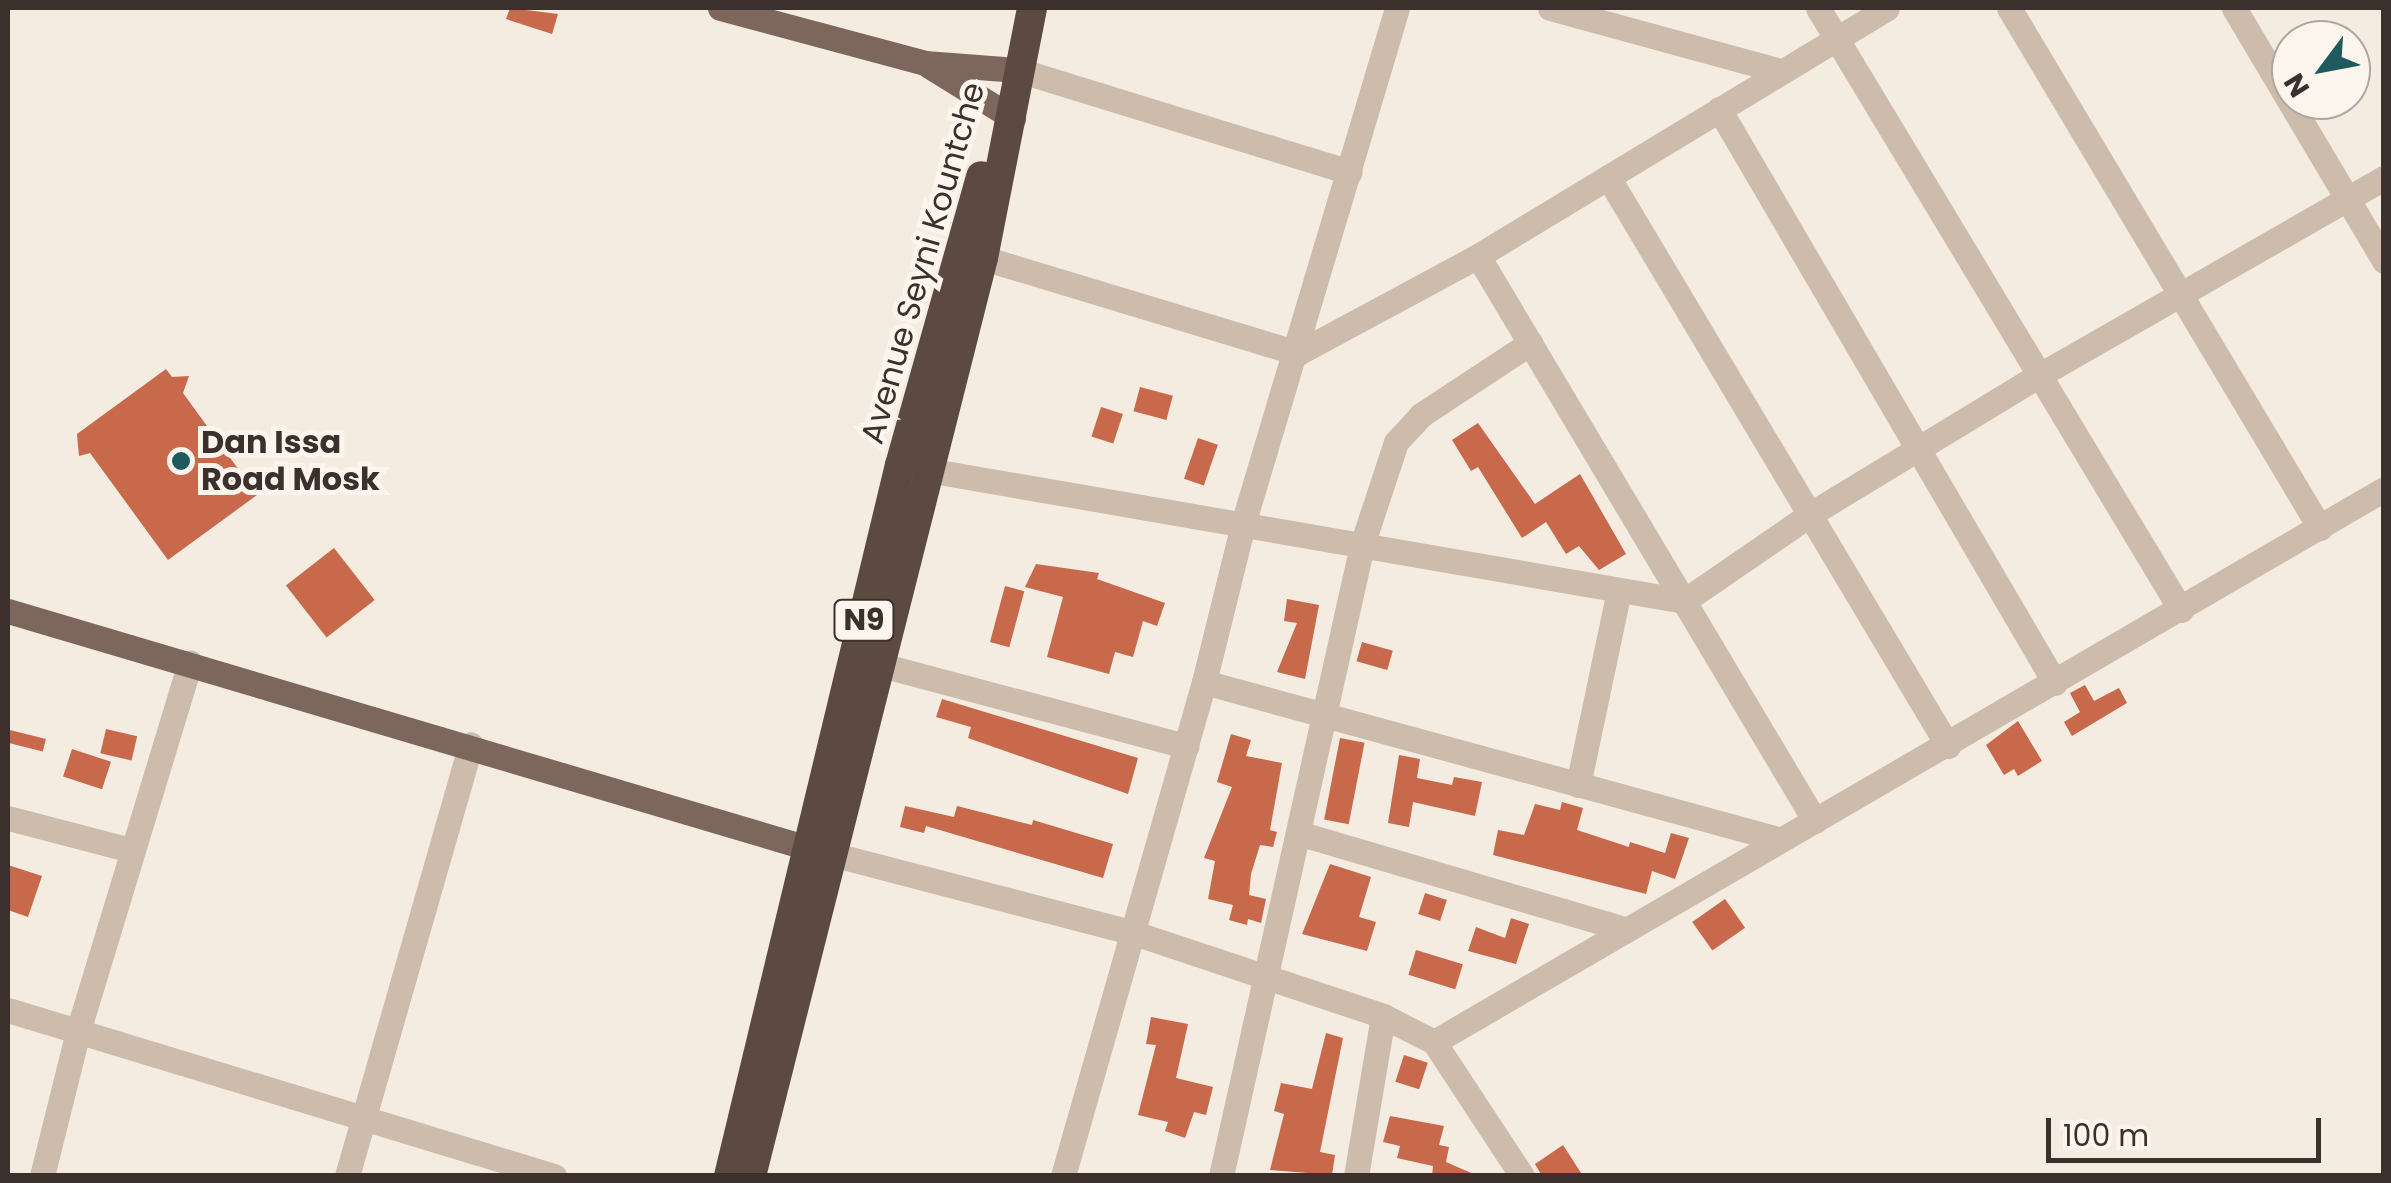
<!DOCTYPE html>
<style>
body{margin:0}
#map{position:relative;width:2391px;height:1183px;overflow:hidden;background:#f4ebe1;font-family:Poppins,sans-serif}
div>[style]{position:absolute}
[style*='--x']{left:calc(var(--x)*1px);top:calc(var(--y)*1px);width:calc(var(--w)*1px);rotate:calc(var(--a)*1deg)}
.building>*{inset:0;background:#c8694b;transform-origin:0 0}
.minor>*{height:25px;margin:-12.5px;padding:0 12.5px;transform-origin:12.5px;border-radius:12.5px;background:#cdbbac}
.major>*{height:25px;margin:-12.5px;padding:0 12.5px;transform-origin:12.5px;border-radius:12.5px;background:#7d675c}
.highway>*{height:30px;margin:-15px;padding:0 15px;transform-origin:15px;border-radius:15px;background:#5c4a42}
.dots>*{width:28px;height:28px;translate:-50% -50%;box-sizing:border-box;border:5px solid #fbf5ee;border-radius:50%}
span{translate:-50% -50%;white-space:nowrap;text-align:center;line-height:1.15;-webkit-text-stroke:10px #fbf5ee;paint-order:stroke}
.shield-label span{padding:2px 8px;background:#fbf5ee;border:2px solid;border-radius:8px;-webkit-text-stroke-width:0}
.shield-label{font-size:30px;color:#3b302b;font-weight:700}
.street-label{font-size:32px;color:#3b302b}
.poi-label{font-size:32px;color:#3b302b;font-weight:700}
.left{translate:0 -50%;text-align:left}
.frame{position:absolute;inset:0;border:10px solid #3b302b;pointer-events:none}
.north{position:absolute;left:2271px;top:20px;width:100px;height:100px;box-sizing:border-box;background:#fbf5ee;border:2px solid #aea6a0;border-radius:50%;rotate:238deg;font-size:28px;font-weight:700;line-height:40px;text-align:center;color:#3b302b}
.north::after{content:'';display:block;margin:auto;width:35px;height:45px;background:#1f5a5e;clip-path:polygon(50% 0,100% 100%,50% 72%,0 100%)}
.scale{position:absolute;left:2046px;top:1118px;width:275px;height:45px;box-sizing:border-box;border:5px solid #3b302b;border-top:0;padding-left:12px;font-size:30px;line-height:35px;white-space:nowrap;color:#3b302b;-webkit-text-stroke:8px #fbf5ee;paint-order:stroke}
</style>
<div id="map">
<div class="building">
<i style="clip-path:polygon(510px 8px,558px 14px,552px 34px,506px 19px)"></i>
<i style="clip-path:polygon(166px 369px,172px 377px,189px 376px,183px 393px,257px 495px,168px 560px,90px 453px,79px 456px,77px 434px)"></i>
<i style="left:1140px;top:387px;width:34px;height:25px;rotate:15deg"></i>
<i style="left:1101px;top:407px;width:23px;height:31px;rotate:18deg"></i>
<i style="clip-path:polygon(1478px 423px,1535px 504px,1580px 474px,1626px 554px,1599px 570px,1579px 546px,1566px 554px,1546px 522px,1522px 538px,1478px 467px,1471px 471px,1452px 440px)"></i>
<i style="left:1198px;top:438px;width:21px;height:43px;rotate:19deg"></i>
<i style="left:334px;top:548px;width:66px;height:61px;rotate:52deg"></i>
<i style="clip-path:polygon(1036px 564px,1099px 573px,1097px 579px,1165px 603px,1157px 626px,1143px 621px,1133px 657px,1115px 652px,1109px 674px,1047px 657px,1063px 597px,1025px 587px)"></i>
<i style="left:1005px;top:586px;width:20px;height:58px;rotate:15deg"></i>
<i style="clip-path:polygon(1287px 599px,1319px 605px,1305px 679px,1277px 672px,1297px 623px,1284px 621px)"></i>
<i style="left:1362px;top:642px;width:32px;height:20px;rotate:16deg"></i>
<i style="clip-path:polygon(2085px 685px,2094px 701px,2119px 688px,2127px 703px,2072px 736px,2064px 722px,2080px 712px,2070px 693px)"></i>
<i style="clip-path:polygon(942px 699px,1138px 758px,1128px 794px,968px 738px,971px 727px,936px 717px)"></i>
<i style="clip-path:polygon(2018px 721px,2042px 761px,2018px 776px,2014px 769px,2004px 775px,1986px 745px)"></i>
<i style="left:106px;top:729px;width:32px;height:25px;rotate:13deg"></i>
<i style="left:10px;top:730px;width:37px;height:13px;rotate:14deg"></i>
<i style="clip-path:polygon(1231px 734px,1251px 740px,1246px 756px,1282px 763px,1270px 830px,1277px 832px,1273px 847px,1260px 845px,1251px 874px,1249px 895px,1266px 899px,1261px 923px,1248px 919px,1247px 925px,1229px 920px,1233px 905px,1208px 899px,1215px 861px,1204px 858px,1232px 787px,1217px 782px)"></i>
<i style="left:1340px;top:738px;width:25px;height:83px;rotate:11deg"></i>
<i style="left:72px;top:749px;width:41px;height:29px;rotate:18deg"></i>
<i style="clip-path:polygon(1399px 755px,1420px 759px,1417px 778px,1452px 785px,1454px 777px,1482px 782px,1475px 816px,1413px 802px,1409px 827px,1388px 823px)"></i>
<i style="clip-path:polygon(1562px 802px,1583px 808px,1577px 830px,1629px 847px,1630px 842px,1665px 853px,1671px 833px,1689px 838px,1675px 879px,1652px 871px,1646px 894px,1493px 855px,1498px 830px,1524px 835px,1535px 804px,1560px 810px)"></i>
<i style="clip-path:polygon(905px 806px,954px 817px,957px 806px,1032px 825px,1033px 820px,1113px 844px,1103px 878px,926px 826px,924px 833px,900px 827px)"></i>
<i style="clip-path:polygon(1330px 864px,1371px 877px,1359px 917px,1376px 922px,1367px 951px,1302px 934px)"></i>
<i style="clip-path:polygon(8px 865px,42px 876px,28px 917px,8px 910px)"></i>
<i style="left:1425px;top:893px;width:23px;height:22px;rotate:18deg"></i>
<i style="left:1725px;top:899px;width:35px;height:40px;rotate:55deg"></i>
<i style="clip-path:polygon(1511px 918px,1529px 924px,1516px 964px,1468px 951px,1476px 927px,1505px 938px)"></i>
<i style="left:1416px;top:950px;width:49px;height:26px;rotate:17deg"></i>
<i style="clip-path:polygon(1151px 1017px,1188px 1024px,1176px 1078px,1213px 1087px,1206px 1115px,1194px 1112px,1185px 1138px,1165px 1131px,1168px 1122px,1138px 1115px,1156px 1045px,1146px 1044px)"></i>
<i style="clip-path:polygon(1326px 1033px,1343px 1038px,1320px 1152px,1335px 1155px,1332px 1175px,1270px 1170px,1284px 1114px,1274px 1111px,1281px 1083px,1312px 1089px)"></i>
<i style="left:1404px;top:1055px;width:25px;height:28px;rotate:18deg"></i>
<i style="clip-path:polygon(1390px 1116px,1444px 1126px,1439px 1145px,1449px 1147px,1446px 1162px,1478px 1176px,1432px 1176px,1433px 1166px,1397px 1158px,1400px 1146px,1383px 1142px)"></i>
<i style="clip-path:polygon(1563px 1145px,1583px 1176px,1542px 1176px,1535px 1164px)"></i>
</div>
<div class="minor">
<i style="--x:1550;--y:8;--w:235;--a:15.3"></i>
<i style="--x:1818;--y:8;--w:703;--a:58.91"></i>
<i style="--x:2009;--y:8;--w:606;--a:59.12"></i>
<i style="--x:2234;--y:8;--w:294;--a:59.3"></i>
<i style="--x:1018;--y:70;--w:347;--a:17.1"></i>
<i style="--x:1719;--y:109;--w:665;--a:59.66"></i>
<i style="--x:1608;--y:177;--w:663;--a:59.14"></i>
<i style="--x:1478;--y:256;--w:658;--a:59.19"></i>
<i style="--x:983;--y:258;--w:329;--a:16.8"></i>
<i style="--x:1298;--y:353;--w:204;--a:-28.3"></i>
<i style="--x:1478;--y:256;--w:478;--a:-31.2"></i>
<i style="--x:910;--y:467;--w:786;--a:9.82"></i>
<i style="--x:1684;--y:601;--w:152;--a:-34.5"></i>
<i style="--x:1809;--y:515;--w:268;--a:-31.3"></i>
<i style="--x:2038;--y:376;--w:399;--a:-29.8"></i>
<i style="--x:881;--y:665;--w:316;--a:14.9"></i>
<i style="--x:1204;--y:682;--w:595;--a:15.3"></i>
<i style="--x:1578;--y:785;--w:199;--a:-78.1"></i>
<i style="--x:8;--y:818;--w:127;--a:14.6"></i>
<i style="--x:1298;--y:833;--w:343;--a:16.4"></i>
<i style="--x:835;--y:855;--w:306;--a:14.6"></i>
<i style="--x:1131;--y:932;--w:266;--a:18.4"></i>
<i style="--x:1383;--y:1016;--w:57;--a:27"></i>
<i style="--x:1434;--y:1042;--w:160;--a:56.7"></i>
<i style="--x:8;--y:1010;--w:571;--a:16.91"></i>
<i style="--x:1434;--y:1042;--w:1099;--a:-30.2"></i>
<i style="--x:42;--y:1176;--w:153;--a:-76"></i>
<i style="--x:79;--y:1028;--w:382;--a:-73.1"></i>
<i style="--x:347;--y:1176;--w:449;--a:-74"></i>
<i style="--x:1063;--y:1176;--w:514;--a:-74.07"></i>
<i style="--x:1204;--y:682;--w:163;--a:-76.1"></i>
<i style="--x:1243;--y:524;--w:538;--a:-73.38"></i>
<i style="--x:1221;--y:1176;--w:647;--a:-77.4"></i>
<i style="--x:1362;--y:545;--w:108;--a:-71.7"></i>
<i style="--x:1396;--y:442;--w:37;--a:-47"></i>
<i style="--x:1421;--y:415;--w:131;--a:-33.4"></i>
<i style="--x:1356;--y:1176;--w:162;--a:-80.4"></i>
</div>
<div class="major">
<i style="--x:720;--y:8;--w:212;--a:15"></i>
<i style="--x:925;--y:63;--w:93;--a:4.3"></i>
<i style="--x:929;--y:66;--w:99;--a:31.8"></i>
<i style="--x:8;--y:611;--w:852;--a:16.5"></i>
</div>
<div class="highway">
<i style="--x:729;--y:1176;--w:731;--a:-76.48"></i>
<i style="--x:900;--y:465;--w:300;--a:-74.3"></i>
<i style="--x:751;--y:1176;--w:947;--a:-75.82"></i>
<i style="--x:983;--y:258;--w:255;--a:-78.9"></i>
</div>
<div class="dots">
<i style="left:181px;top:461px;background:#1f5a5e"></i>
</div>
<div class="shield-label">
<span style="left:864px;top:620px">N9</span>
</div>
<div class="street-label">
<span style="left:923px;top:263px;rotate:-74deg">Avenue Seyni Kountche</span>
</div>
<div class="poi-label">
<span class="left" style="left:201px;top:461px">Dan Issa<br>Road Mosk</span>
</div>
<div class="frame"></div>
<div class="north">N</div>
<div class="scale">100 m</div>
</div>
